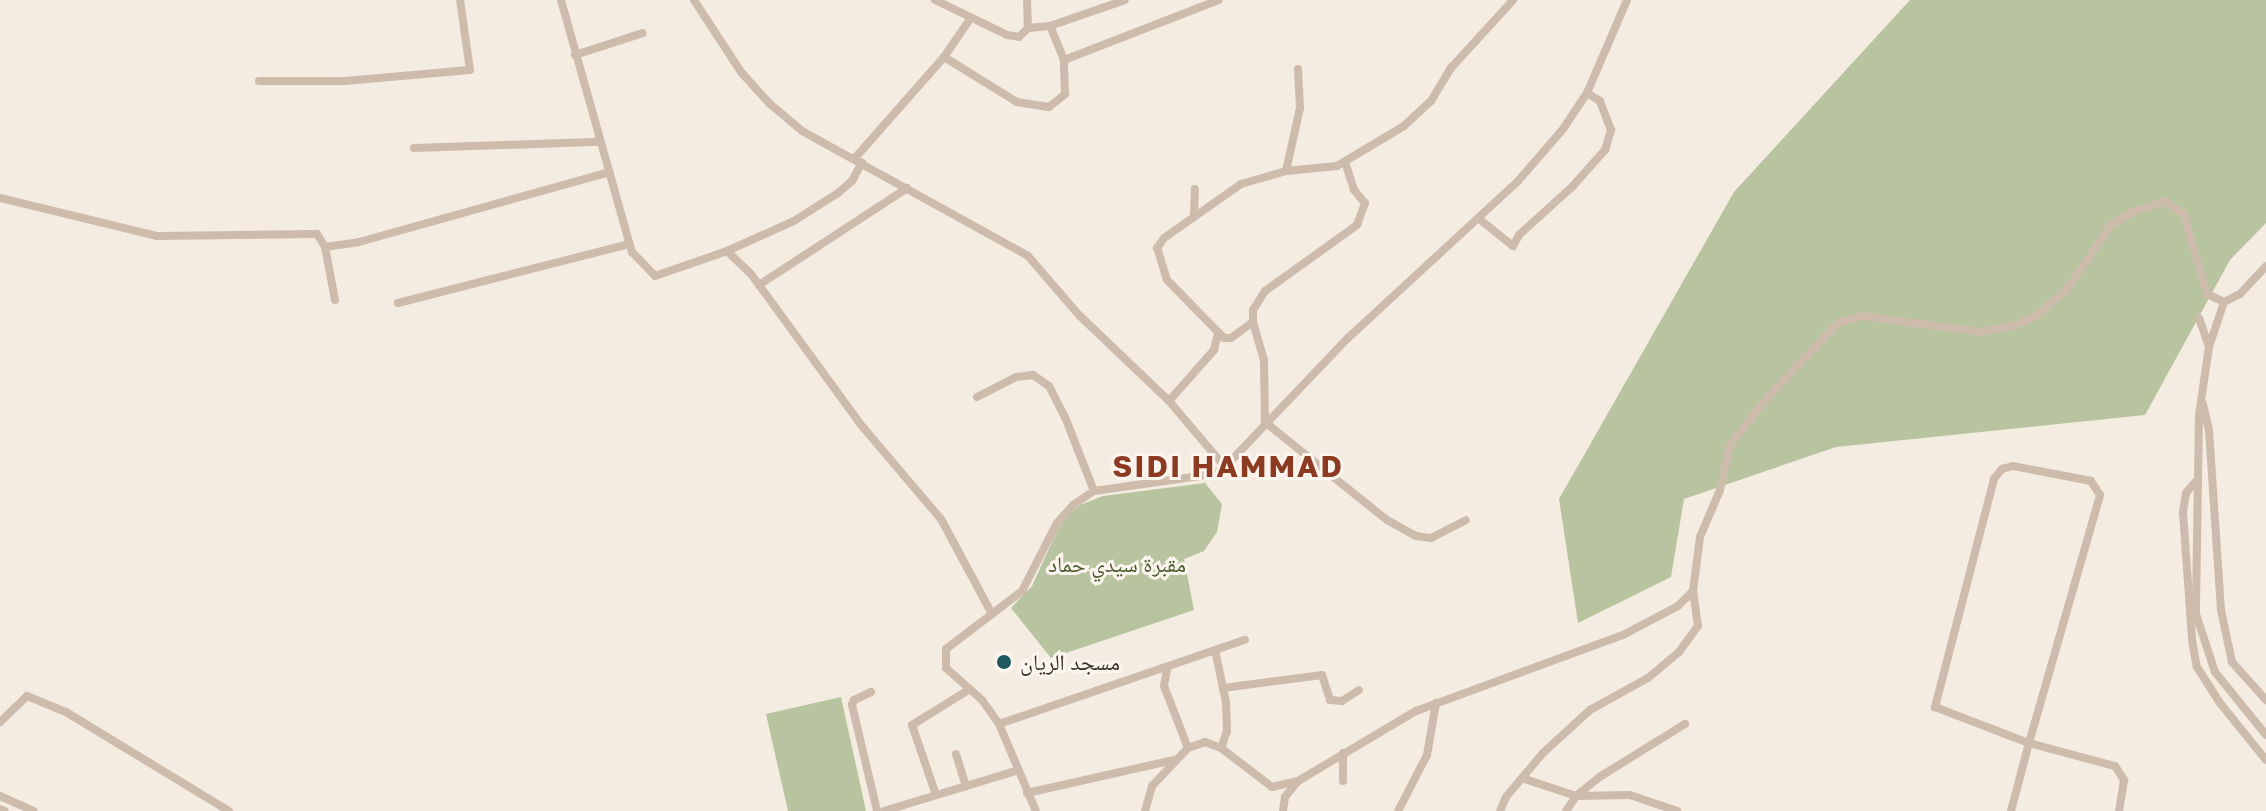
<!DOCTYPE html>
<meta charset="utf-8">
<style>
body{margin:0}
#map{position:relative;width:2266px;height:811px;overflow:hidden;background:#f4ebe1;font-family:"Golos Text","Noto Naskh Arabic",sans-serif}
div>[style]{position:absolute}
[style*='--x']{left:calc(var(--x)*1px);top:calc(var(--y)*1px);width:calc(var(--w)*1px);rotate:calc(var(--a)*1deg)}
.green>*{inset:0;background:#b8c4a0}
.street>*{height:8px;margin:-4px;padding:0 4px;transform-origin:4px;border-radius:4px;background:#cdbbac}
.dots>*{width:22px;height:22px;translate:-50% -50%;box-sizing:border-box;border:4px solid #fbf5ee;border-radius:50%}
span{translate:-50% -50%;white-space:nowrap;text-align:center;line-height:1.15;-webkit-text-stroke:6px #fbf5ee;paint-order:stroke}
.park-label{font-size:22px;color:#4a5a2e}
.poi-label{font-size:22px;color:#3b302b}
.left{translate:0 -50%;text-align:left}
.district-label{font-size:30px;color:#8c3b22;font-weight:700;letter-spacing:2px}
</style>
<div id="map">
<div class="green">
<i style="clip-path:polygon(1910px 0,2266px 0,2266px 223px,2230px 260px,2145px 415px,1836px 447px,1684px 499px,1671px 577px,1578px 623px,1559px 499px,1734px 192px)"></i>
<i style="clip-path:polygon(1205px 483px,1222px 504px,1217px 532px,1204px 551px,1184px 559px,1194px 610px,1051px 658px,1011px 608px,1032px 586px,1058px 529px,1069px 514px,1080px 505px,1103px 496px)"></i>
<i style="clip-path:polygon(841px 697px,866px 811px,788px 811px,766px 714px)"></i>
</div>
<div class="street">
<i style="--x:561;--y:0;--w:262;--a:74.3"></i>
<i style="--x:632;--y:252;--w:33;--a:46"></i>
<i style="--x:655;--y:276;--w:76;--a:-19.1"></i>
<i style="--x:727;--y:251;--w:33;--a:44"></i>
<i style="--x:751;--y:274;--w:188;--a:53.9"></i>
<i style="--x:862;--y:426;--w:122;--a:49.7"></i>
<i style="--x:941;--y:519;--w:108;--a:61.8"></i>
<i style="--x:694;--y:0;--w:86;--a:56.9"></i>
<i style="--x:741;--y:72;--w:42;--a:47.9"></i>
<i style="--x:769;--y:103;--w:43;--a:40.3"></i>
<i style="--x:802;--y:131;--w:258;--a:28.9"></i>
<i style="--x:1028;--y:256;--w:78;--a:49.2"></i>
<i style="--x:1079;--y:315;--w:124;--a:43.7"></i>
<i style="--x:1169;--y:401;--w:87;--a:49.7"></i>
<i style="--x:935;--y:0;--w:80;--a:25.9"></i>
<i style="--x:1007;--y:35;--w:12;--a:9"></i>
<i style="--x:1019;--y:37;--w:13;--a:-45"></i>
<i style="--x:1028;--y:28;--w:22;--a:-5"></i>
<i style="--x:1050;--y:26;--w:79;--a:-19.1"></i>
<i style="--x:1027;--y:0;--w:28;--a:88"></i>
<i style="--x:575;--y:55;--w:71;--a:-17.9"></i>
<i style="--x:944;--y:57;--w:86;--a:31.7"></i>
<i style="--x:1017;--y:102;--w:32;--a:9"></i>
<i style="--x:1049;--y:107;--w:21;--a:-39"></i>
<i style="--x:1065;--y:94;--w:34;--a:-92"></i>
<i style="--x:1064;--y:60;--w:37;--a:-112"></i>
<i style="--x:1064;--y:60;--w:166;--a:-21.2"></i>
<i style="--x:259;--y:81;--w:86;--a:0"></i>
<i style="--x:345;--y:81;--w:125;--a:-5"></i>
<i style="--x:470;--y:70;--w:71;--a:-98.1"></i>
<i style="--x:414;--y:148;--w:185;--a:-1.9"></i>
<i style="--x:855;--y:158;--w:135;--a:-48.6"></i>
<i style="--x:944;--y:57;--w:46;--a:-55.6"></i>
<i style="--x:1345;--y:162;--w:29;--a:72"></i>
<i style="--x:1354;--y:190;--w:17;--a:50"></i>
<i style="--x:1365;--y:203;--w:23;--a:110"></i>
<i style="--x:1357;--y:225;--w:113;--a:144.3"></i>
<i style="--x:1265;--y:291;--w:22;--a:122"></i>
<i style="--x:1253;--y:310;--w:12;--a:90"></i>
<i style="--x:1253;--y:322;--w:40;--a:74"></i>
<i style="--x:1264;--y:360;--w:62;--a:89.1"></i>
<i style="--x:1265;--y:422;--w:156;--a:38.8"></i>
<i style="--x:1387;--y:520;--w:33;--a:29"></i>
<i style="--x:1416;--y:536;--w:15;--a:8"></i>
<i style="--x:1431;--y:538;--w:39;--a:-27"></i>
<i style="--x:1286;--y:171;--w:65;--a:-77.5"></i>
<i style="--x:1300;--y:108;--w:39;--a:-93"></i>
<i style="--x:0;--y:198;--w:162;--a:13.6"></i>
<i style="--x:157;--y:236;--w:160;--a:-0.7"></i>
<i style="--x:317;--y:234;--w:15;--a:58"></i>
<i style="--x:325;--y:247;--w:54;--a:79.3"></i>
<i style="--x:1194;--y:214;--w:25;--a:-88"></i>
<i style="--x:1478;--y:218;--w:45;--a:38.7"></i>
<i style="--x:1513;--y:246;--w:13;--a:-61"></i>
<i style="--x:1519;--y:235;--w:72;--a:-42.2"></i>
<i style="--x:1572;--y:187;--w:50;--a:-48.3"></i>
<i style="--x:1605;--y:150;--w:21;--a:-73"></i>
<i style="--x:1611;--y:130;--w:31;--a:-111"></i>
<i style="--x:1600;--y:101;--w:15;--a:-148"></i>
<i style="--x:325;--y:247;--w:34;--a:-8"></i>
<i style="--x:359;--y:242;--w:260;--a:-15.6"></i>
<i style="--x:727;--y:251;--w:73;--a:-24.1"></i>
<i style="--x:794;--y:221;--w:52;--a:-32.5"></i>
<i style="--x:838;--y:193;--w:18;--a:-41"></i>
<i style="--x:852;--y:181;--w:21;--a:-62"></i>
<i style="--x:759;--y:285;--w:177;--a:-33.2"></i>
<i style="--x:2224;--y:302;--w:47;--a:108.4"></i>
<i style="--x:2209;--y:347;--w:69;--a:98.4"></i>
<i style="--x:2199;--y:415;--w:199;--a:90.9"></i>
<i style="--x:2196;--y:614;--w:61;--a:71.9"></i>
<i style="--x:2215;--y:672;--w:81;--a:51"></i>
<i style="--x:398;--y:303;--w:239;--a:-14.3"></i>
<i style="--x:2199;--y:318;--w:31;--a:71"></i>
<i style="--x:1218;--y:332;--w:8;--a:45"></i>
<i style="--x:1224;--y:338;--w:7;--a:0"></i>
<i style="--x:1231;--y:338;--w:27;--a:-36"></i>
<i style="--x:977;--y:397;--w:44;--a:-27.1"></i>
<i style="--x:1016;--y:377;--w:17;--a:-7"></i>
<i style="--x:1033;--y:375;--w:19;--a:35"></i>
<i style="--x:1049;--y:386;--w:35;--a:63"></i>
<i style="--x:1065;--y:417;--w:79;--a:68.6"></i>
<i style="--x:1169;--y:401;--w:68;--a:-48.6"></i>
<i style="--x:1214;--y:350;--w:18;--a:-77"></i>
<i style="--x:1218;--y:332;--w:73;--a:-134.4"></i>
<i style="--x:1167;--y:280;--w:34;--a:-107"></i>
<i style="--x:1157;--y:248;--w:12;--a:-55"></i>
<i style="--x:1164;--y:238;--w:94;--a:-35"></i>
<i style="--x:1241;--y:184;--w:47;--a:-16.1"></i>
<i style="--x:1286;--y:171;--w:51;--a:-5.6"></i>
<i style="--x:1337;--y:166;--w:78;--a:-30.8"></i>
<i style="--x:1404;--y:126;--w:37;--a:-43"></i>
<i style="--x:1431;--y:101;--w:39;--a:-59"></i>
<i style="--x:1451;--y:68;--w:92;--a:-47.6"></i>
<i style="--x:2203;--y:404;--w:27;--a:77"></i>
<i style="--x:2209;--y:430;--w:180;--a:86.2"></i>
<i style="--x:2221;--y:610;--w:53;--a:78.1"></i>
<i style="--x:2232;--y:662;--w:51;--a:48.2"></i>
<i style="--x:2198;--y:479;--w:18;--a:131"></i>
<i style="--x:2186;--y:493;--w:20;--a:99"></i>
<i style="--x:2183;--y:513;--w:127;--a:85.9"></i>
<i style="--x:2192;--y:640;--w:27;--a:80"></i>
<i style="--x:2197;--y:667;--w:43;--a:57.4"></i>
<i style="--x:2220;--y:703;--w:73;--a:51.1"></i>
<i style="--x:1215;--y:650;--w:53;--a:78.1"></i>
<i style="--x:1226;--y:702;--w:29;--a:88"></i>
<i style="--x:1227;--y:731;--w:18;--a:109"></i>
<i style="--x:1167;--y:669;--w:17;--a:100"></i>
<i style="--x:1164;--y:686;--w:66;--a:68.8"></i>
<i style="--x:1223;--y:688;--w:100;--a:-7.5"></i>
<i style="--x:1322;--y:675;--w:26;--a:72"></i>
<i style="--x:1330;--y:700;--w:12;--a:5"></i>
<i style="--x:1342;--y:701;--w:20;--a:-33"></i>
<i style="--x:871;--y:692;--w:19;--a:155"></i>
<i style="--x:854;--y:700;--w:5;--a:112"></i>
<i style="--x:852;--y:705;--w:109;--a:76.7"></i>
<i style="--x:0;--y:722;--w:37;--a:-44"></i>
<i style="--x:27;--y:696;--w:42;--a:22.3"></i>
<i style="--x:66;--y:712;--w:191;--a:31.3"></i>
<i style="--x:999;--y:724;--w:260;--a:-18.9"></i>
<i style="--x:1343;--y:753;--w:28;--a:90"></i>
<i style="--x:956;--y:754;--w:34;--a:73"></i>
<i style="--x:1522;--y:778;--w:57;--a:18.4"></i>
<i style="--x:1576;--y:796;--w:54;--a:-1.1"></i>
<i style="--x:1630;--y:795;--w:50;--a:18.8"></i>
<i style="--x:1027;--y:793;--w:151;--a:-12.7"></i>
<i style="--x:936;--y:795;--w:74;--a:-108.9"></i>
<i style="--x:912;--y:725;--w:68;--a:-31.8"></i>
<i style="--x:0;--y:796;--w:37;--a:24"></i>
<i style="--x:0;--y:809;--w:5;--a:22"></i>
<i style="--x:884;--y:811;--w:138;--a:-16.9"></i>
<i style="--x:1036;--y:811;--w:95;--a:-113"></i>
<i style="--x:999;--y:724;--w:29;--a:-125"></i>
<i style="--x:982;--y:700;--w:48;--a:-138.4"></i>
<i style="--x:946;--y:668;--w:19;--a:-90"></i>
<i style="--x:946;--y:649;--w:96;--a:-37.3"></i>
<i style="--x:1022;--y:591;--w:76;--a:-62.8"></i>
<i style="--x:1057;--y:523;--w:24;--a:-48"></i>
<i style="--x:1073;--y:505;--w:25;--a:-34"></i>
<i style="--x:1094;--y:491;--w:121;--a:-8.1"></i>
<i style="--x:1214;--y:474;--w:13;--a:-32"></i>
<i style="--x:1225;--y:467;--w:178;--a:-46.4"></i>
<i style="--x:1348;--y:338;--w:231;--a:-42.7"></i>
<i style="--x:1518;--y:181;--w:69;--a:-49.1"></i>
<i style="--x:1563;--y:129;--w:43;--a:-56.3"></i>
<i style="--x:1587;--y:93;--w:101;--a:-66.7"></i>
<i style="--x:1145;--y:811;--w:26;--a:-74"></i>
<i style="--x:1152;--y:786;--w:52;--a:-46.5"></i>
<i style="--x:1188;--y:748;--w:18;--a:-19"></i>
<i style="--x:1205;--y:742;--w:17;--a:21"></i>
<i style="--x:1221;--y:748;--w:64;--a:37.4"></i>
<i style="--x:1272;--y:787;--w:27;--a:-13"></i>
<i style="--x:1298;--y:781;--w:137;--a:-30.7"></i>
<i style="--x:1416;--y:711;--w:221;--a:-20.2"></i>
<i style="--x:1623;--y:635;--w:62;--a:-27.8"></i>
<i style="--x:1678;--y:606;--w:21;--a:-45"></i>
<i style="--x:1283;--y:811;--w:14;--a:-82"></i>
<i style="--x:1285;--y:797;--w:19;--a:-51"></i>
<i style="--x:1398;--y:811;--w:63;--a:-62.6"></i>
<i style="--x:1427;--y:755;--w:53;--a:-80.2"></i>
<i style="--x:1500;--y:811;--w:15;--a:-67"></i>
<i style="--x:1506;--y:797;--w:57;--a:-49.9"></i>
<i style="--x:1543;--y:753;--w:64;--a:-42.5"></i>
<i style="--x:1590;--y:710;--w:66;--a:-28.9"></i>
<i style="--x:1648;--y:678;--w:40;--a:-40"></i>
<i style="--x:1679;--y:652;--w:32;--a:-54"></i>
<i style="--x:1698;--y:626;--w:35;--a:-98"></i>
<i style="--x:1693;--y:591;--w:54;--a:-82.6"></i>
<i style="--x:1700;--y:537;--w:51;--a:-66.9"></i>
<i style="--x:1720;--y:490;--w:46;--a:-77.5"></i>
<i style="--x:1730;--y:445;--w:57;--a:-52.1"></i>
<i style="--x:1765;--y:400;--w:106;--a:-46.5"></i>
<i style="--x:1838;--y:323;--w:25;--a:-16"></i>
<i style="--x:1862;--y:316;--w:120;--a:7.7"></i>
<i style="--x:1981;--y:332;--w:36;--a:-11"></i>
<i style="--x:2016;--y:325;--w:23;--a:-25"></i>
<i style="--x:2037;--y:315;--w:40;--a:-41"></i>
<i style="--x:2067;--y:289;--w:78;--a:-55.5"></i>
<i style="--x:2111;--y:225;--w:25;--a:-32"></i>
<i style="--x:2132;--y:212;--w:35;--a:-18"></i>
<i style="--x:2165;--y:201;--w:24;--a:36"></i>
<i style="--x:2184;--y:215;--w:82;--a:73.8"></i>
<i style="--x:2207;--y:294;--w:19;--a:25"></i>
<i style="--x:2224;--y:302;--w:18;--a:-27"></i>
<i style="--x:2240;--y:294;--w:38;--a:-47"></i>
<i style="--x:1566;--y:811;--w:18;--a:-56"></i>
<i style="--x:1576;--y:796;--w:32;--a:-39"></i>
<i style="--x:1601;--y:776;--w:99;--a:-31.8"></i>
<i style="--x:2011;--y:811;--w:70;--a:-75.2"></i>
<i style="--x:2029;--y:743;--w:258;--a:-74"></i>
<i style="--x:2100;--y:495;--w:17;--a:-123"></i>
<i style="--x:2091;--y:481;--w:79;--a:-169.1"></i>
<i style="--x:2013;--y:466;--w:11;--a:165"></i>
<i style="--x:2002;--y:469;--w:13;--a:129"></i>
<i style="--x:1994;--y:479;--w:236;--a:104.5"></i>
<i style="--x:1935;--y:707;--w:101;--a:21"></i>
<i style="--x:2029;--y:743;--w:89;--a:15"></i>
<i style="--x:2115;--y:766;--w:17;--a:57"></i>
<i style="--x:2124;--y:780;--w:31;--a:99"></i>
</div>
<div class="dots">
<i style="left:1004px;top:662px;background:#1f5a5e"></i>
</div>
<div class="park-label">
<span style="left:1117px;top:564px">مقبرة سيدي حماد</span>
</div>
<div class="poi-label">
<span class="left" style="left:1020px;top:662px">مسجد الريان</span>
</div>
<div class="district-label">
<span style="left:1228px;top:466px">SIDI HAMMAD</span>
</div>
</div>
